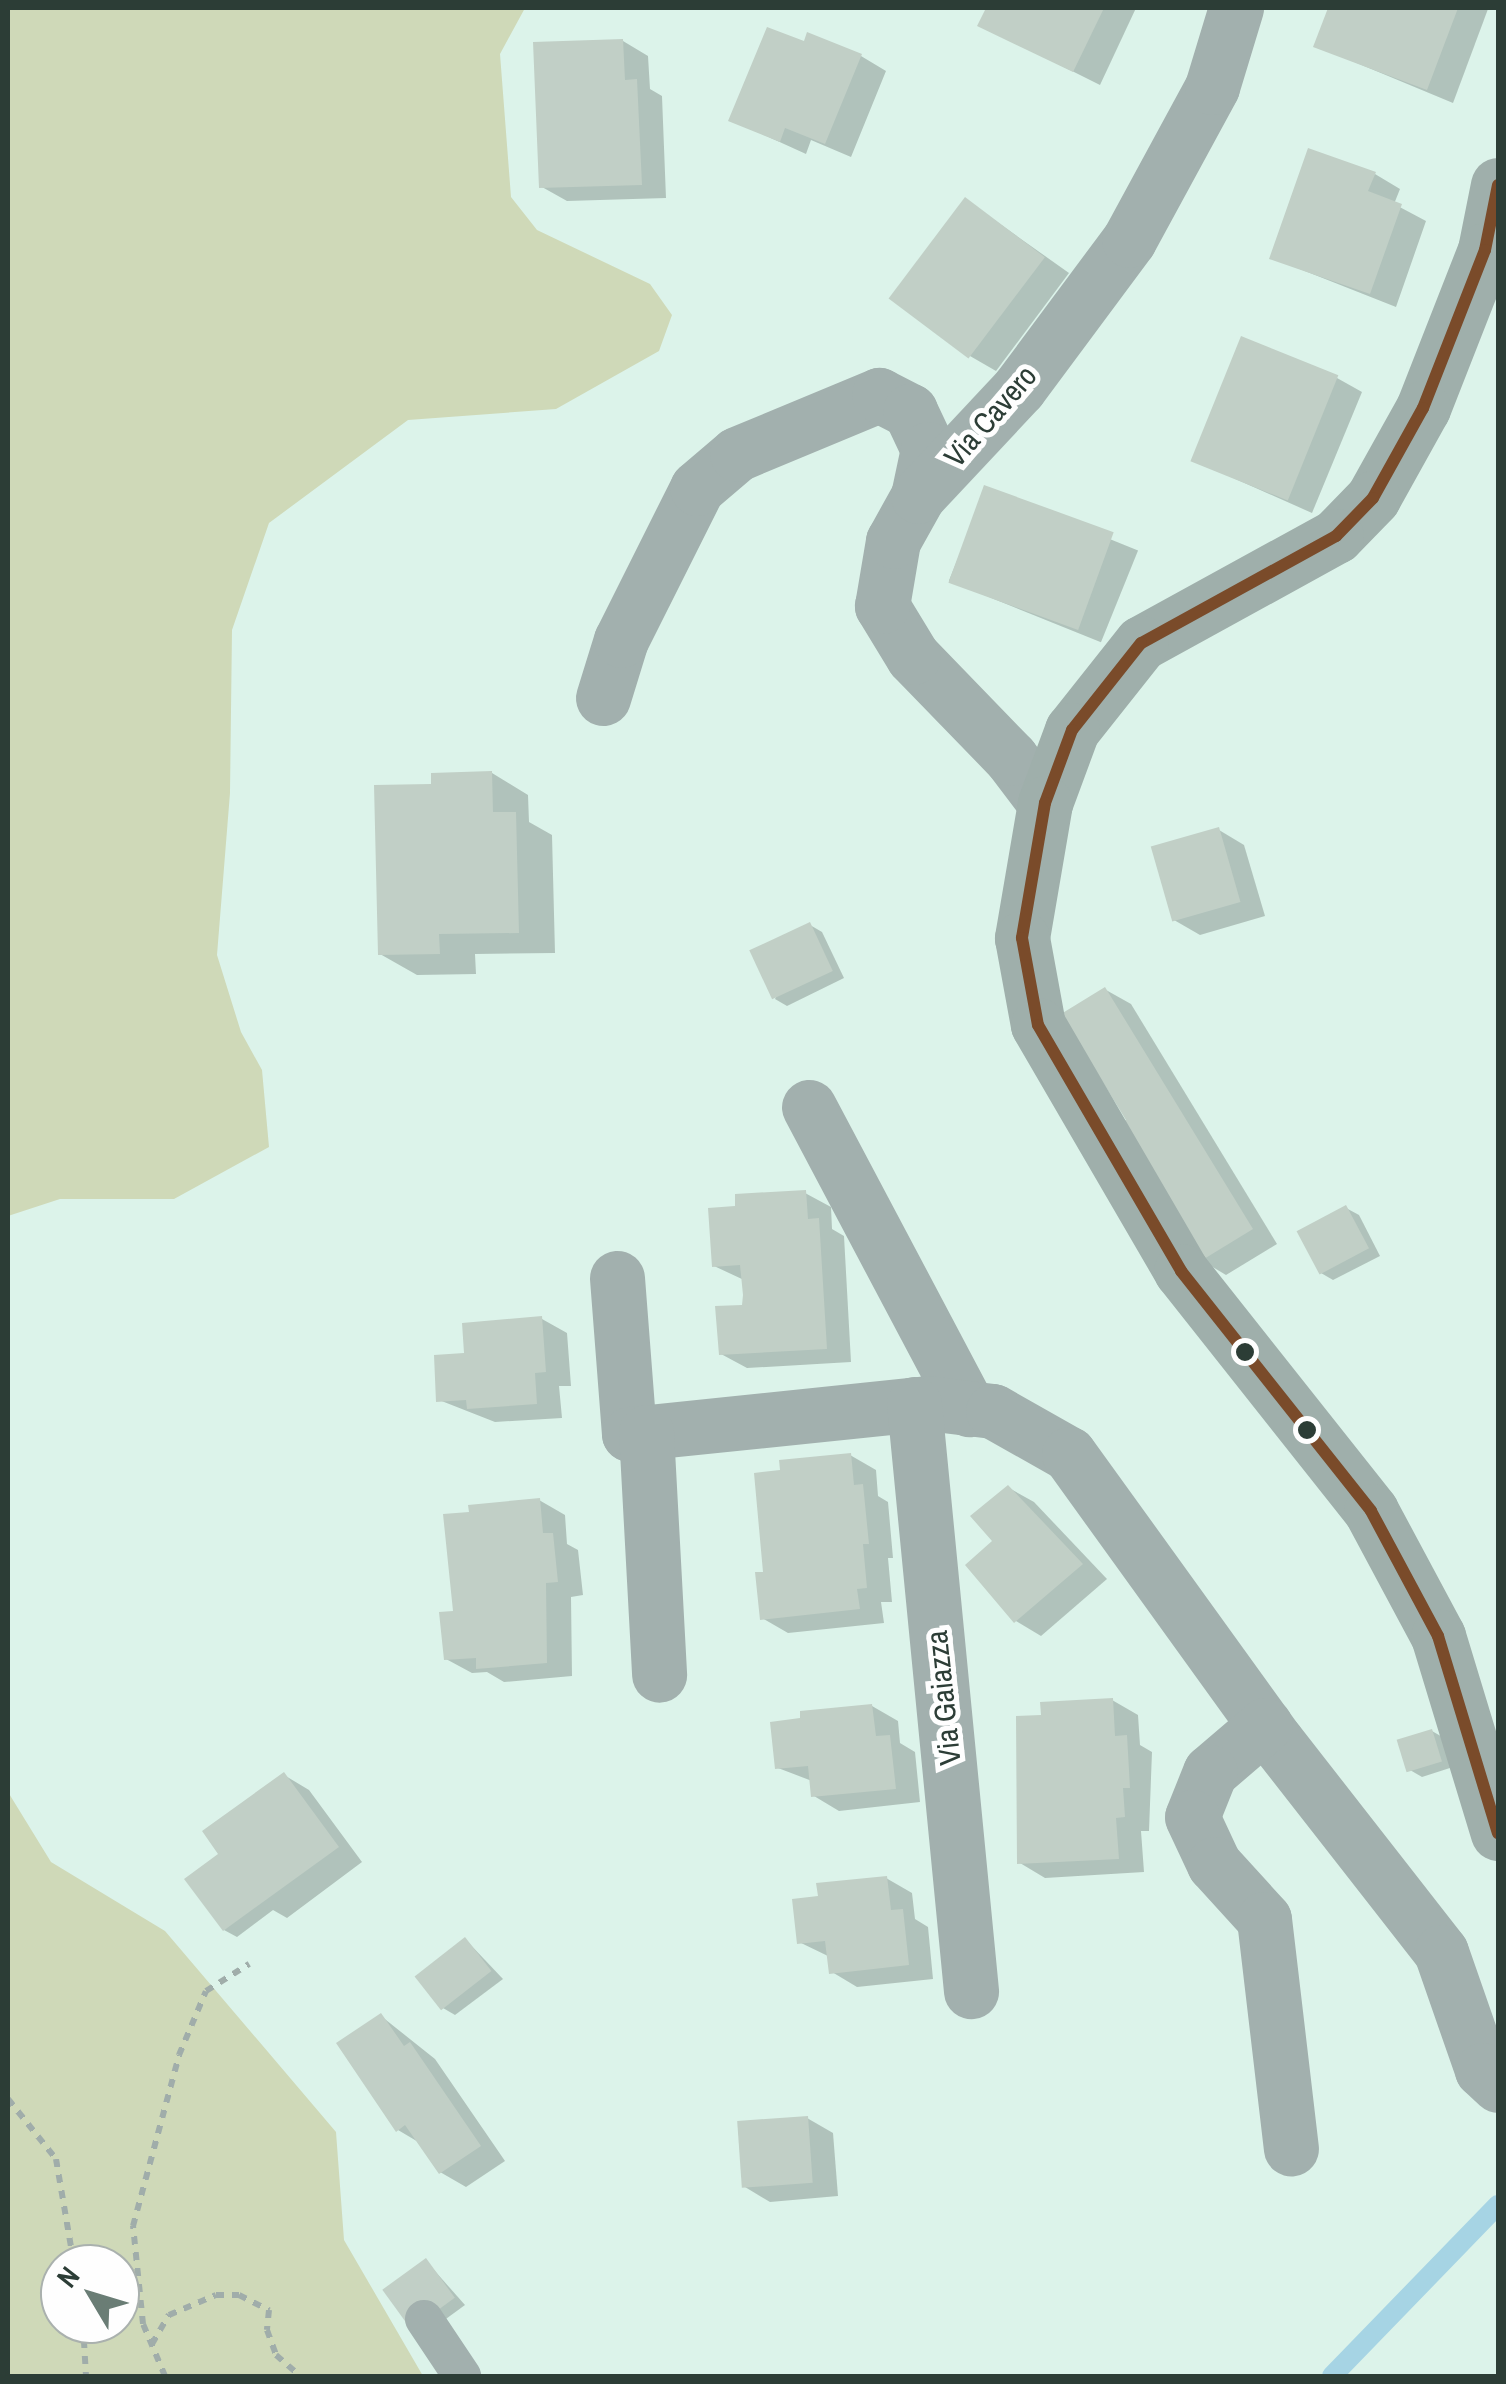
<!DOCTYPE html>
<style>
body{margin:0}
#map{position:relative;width:1506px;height:2384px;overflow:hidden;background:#dcf3ea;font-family:"Archivo Narrow",sans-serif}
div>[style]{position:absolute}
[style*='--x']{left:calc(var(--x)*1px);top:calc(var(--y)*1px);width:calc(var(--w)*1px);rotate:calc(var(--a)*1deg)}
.green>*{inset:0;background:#cfd9b8}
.shadow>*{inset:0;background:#0003;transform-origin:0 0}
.stream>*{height:20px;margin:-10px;padding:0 10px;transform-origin:10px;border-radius:10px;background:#a6d4e4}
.building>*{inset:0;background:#c1cfc6;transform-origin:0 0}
.path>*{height:6px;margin-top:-3px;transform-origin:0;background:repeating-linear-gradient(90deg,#a0adaa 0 8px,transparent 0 16px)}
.service>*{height:38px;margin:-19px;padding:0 19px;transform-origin:19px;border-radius:19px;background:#a2b0ae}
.minor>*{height:55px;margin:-27.5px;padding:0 27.5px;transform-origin:27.5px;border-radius:27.5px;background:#a2b0ae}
.secondary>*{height:55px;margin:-27.5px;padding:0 27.5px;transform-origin:27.5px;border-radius:27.5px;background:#9fafab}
.bus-1>*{height:12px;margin:-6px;padding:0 6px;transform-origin:6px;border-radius:6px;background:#7a4b2a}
.dots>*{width:28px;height:28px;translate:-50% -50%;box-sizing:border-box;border:5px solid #fefefe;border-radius:50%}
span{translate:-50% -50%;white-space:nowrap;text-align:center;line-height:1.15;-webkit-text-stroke:10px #fefefe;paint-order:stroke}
.street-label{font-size:30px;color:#2c3d36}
.frame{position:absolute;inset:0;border:10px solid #2c3d36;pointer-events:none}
.north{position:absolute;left:40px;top:2244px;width:100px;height:100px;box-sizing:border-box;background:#fefefe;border:2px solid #aab1ae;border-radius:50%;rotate:308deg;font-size:28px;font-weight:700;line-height:40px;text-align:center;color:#2c3d36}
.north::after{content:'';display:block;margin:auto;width:35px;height:45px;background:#6a7d75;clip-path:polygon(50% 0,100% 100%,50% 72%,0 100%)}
</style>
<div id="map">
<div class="green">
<i style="clip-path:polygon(8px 8px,525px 8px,500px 54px,511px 197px,537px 230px,650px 284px,672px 315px,659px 351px,556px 409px,408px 420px,269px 523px,232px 630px,230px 793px,217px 955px,241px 1032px,262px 1070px,269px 1147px,174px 1199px,60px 1199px,8px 1216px)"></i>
<i style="clip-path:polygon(evenodd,8px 1792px,51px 1862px,165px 1931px,336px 2132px,344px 2240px,423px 2376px,8px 2376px,8px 1792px,60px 2264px,120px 2264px,120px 2324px,60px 2324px,60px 2264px)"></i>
</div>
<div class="shadow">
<i style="clip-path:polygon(988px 8px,1136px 8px,1100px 85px,980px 25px)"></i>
<i style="clip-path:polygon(1331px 8px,1486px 8px,1488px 9px,1453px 103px,1316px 46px)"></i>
<i style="clip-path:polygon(623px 41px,648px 56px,650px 89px,662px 96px,666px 198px,567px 201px,542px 187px)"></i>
<i style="clip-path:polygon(805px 45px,861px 56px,886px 71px,851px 157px,811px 140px,806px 154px,731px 120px)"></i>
<i style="clip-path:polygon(1375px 174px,1400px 189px,1394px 204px,1426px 221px,1396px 307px,1272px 258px)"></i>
<i style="clip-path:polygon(966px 200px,1069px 273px,996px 371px,970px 356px)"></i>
<i style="clip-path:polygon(1337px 378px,1362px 392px,1312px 513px,1193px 460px)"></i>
<i style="left:986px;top:489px;width:164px;height:99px;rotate:22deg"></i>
<i style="clip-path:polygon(492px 773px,528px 795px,529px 822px,552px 835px,555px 953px,475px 954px,476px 974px,417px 975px,380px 954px,433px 786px)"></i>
<i style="clip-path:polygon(1219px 830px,1244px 845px,1265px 916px,1200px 935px,1174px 920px)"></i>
<i style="clip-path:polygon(810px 925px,822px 932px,844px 978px,787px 1006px,775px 999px)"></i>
<i style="clip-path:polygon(1106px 990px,1131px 1004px,1277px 1244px,1226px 1275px,1201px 1260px,1129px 1121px)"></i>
<i style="clip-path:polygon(805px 1193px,831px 1207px,832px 1229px,844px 1236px,851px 1362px,747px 1368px,721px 1354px,744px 1307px,744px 1280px,714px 1266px,738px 1208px)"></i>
<i style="clip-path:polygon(1346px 1208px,1359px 1215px,1380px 1256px,1333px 1280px,1321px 1273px)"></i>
<i style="clip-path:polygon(542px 1319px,567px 1333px,571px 1386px,559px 1386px,562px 1418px,495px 1422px,439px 1400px,467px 1355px)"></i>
<i style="clip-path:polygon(850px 1455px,876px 1470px,878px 1496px,888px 1502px,893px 1558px,888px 1558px,892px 1602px,881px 1602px,884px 1623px,788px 1633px,762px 1618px,766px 1574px)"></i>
<i style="clip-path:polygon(1009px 1488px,1034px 1502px,1107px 1579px,1041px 1636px,1016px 1621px,995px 1541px)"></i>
<i style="clip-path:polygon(539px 1500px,565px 1515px,567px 1544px,578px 1550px,583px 1595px,571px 1597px,572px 1676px,504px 1682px,487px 1672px,472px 1673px,446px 1659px,472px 1514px)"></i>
<i style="clip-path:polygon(1112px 1700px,1138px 1715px,1140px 1745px,1152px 1752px,1149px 1831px,1141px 1831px,1144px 1872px,1045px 1878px,1020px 1863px,1044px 1717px)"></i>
<i style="clip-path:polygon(872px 1706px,898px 1721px,900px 1743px,915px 1752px,920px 1802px,839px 1811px,814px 1796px,812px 1781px,778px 1768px)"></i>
<i style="clip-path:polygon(1432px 1731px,1444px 1738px,1453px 1767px,1422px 1777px,1410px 1770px)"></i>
<i style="clip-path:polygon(284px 1775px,309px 1790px,362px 1862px,287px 1918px,273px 1910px,237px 1937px,224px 1930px)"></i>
<i style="clip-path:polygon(886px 1878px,912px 1893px,915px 1919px,928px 1927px,933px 1979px,857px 1987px,832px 1972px,830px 1957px,799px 1942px,821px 1899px)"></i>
<i style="clip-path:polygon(466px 1940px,503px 1979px,455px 2015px,443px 2008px)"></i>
<i style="clip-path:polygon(381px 2016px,435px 2059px,505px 2161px,466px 2187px,440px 2172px,420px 2143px,398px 2130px)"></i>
<i style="clip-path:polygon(807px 2118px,833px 2133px,838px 2196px,770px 2202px,745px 2187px)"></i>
<i style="clip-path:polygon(426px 2261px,465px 2305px,424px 2335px)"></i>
</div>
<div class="stream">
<i style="--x:1332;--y:2376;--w:238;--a:-45.9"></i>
</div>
<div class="building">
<i style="clip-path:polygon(986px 8px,1104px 8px,1073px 72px,977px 26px)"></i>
<i style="clip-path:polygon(1328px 8px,1458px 8px,1427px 90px,1313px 47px)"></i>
<i style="clip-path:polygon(767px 27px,804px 41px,807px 32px,862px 54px,825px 144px,785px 128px,780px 142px,728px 121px)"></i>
<i style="clip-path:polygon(623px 39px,625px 80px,637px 79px,642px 185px,539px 188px,533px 42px)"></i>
<i style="clip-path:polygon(1308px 148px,1376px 172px,1368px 191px,1402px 204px,1370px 294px,1269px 259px)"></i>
<i style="left:965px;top:197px;width:100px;height:127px;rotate:37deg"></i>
<i style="left:1241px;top:336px;width:105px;height:135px;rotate:22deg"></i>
<i style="left:984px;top:485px;width:138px;height:104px;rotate:20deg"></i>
<i style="clip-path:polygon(492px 771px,493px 812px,516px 812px,519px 933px,439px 934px,440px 954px,378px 955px,374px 785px,431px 784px,431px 773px)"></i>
<i style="left:1219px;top:827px;width:78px;height:71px;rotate:74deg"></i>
<i style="left:810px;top:922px;width:54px;height:67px;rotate:65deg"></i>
<i style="clip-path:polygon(1105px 987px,1253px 1229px,1199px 1262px,1116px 1125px,1126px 1120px,1061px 1014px)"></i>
<i style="clip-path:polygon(806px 1190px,808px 1219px,819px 1218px,827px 1349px,719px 1355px,715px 1306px,742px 1305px,743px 1295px,740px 1265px,712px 1267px,708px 1208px,735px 1206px,735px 1194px)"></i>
<i style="left:1346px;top:1205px;width:49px;height:56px;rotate:62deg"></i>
<i style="clip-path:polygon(542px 1316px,546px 1372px,535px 1373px,537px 1404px,467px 1409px,466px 1400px,436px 1402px,434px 1355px,464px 1353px,462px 1323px)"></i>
<i style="clip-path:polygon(851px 1453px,854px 1485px,863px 1484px,869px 1544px,863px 1544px,867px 1588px,857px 1589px,860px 1609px,760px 1620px,755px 1572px,763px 1572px,754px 1473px,780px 1470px,779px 1460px)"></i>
<i style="clip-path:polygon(1008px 1485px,1083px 1564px,1014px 1623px,965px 1565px,992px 1541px,970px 1516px)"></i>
<i style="clip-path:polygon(540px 1498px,543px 1533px,553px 1533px,558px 1582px,546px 1583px,547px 1663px,476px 1669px,476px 1658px,444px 1660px,439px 1612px,453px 1611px,443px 1514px,469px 1512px,468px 1505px)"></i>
<i style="clip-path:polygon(1113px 1698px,1115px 1736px,1127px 1735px,1130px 1788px,1123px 1788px,1125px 1817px,1116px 1818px,1119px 1859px,1017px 1864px,1016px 1716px,1041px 1715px,1040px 1702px)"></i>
<i style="clip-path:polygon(872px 1704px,876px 1736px,890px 1735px,896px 1789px,811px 1797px,808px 1766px,775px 1769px,770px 1722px,800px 1718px,800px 1711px)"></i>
<i style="left:1432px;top:1729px;width:34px;height:37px;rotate:73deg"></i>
<i style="clip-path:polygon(284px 1772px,339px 1847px,223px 1931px,184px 1879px,218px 1854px,202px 1831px)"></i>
<i style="clip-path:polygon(887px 1876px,891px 1910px,903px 1909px,909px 1965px,829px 1974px,825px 1941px,797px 1944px,792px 1899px,818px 1896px,816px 1883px)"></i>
<i style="left:465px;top:1937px;width:43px;height:64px;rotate:52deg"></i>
<i style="clip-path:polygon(381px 2013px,404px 2046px,410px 2042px,481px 2146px,439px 2174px,405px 2125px,396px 2132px,336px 2043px)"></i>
<i style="left:808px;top:2116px;width:67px;height:71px;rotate:86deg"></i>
<i style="left:426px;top:2258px;width:49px;height:54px;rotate:54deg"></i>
</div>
<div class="path">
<i style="--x:8;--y:2099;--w:77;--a:51.3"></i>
<i style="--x:56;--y:2159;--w:107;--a:80.3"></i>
<i style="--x:83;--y:2324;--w:52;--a:86.7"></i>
<i style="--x:152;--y:2344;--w:34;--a:-60"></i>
<i style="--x:169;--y:2315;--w:51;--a:-23.1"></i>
<i style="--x:216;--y:2295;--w:23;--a:0"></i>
<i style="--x:239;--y:2295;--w:34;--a:27"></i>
<i style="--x:269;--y:2310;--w:20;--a:96"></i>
<i style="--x:267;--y:2330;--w:27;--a:70"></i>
<i style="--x:276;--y:2355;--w:32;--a:41"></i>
<i style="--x:165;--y:2376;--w:56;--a:-112.9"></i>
<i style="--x:143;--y:2324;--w:99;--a:-95.8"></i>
<i style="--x:133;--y:2226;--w:177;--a:-74.9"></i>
<i style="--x:179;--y:2055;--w:69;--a:-67.1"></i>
<i style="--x:206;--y:1991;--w:51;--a:-32.1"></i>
</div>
<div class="service">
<i style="--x:424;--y:2319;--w:69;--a:56.3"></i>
</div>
<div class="minor">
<i style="--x:603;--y:698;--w:61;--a:-72.8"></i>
<i style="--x:621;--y:640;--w:170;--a:-63.4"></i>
<i style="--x:697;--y:488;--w:52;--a:-40.4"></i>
<i style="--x:737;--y:454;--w:154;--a:-22.6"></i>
<i style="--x:879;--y:395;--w:35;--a:27"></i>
<i style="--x:910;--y:411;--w:42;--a:64.7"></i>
<i style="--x:928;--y:449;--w:48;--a:102"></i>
<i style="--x:1045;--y:803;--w:56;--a:-127.1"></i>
<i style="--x:1011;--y:758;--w:141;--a:-134.1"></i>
<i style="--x:913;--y:657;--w:60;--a:-121.3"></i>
<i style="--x:882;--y:606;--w:66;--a:-80.4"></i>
<i style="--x:893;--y:541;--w:51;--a:-60.9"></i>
<i style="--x:918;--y:496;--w:148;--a:-46.9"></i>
<i style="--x:1019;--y:388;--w:184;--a:-53.4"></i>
<i style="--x:1129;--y:240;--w:174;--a:-61.5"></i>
<i style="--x:1212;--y:87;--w:83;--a:-73.1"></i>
<i style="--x:809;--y:1107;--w:342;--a:62.1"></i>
<i style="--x:617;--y:1278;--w:156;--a:85.6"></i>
<i style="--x:629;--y:1434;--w:300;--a:-5.9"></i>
<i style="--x:927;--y:1403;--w:66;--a:6.9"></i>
<i style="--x:993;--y:1411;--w:87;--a:29.5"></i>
<i style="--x:1069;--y:1454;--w:355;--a:54.2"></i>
<i style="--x:1277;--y:1742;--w:266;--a:52"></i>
<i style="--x:1441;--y:1952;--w:125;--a:70.8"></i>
<i style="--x:1482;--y:2070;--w:22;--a:43"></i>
<i style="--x:914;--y:1404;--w:590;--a:84.45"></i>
<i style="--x:646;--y:1432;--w:243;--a:86.9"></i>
<i style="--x:1265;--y:1725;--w:72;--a:139.5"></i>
<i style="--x:1210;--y:1772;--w:48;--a:111.8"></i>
<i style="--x:1192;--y:1817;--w:52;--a:64.9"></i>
<i style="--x:1214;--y:1864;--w:74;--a:47.7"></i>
<i style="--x:1264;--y:1919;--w:231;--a:83.3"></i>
</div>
<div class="secondary">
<i style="--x:1498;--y:185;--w:66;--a:101.3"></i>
<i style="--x:1485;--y:250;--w:170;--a:111.4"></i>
<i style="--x:1423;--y:408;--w:103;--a:119.1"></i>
<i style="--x:1373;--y:498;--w:53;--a:134.2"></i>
<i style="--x:1336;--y:536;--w:222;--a:151.2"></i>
<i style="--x:1141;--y:643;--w:111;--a:128.4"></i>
<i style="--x:1072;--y:730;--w:78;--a:110.3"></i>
<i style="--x:1045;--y:803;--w:137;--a:99.7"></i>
<i style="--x:1022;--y:938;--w:88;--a:79.6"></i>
<i style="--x:1038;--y:1025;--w:285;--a:59.8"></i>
<i style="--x:1181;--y:1271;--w:306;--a:51.6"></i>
<i style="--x:1371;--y:1511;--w:142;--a:61.8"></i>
<i style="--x:1438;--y:1636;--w:206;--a:73.1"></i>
</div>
<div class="bus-1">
<i style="--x:1498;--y:185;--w:66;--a:101.3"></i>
<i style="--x:1485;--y:250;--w:170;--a:111.4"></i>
<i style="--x:1423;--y:408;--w:103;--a:119.1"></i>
<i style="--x:1373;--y:498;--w:53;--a:134.2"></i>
<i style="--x:1336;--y:536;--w:222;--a:151.2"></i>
<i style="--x:1141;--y:643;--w:111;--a:128.4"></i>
<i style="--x:1072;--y:730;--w:78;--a:110.3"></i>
<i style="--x:1045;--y:803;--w:137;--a:99.7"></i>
<i style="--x:1022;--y:938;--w:88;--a:79.6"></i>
<i style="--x:1038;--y:1025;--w:285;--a:59.8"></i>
<i style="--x:1181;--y:1271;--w:306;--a:51.6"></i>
<i style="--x:1371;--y:1511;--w:142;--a:61.8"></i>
<i style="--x:1438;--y:1636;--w:206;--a:73.1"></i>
</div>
<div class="dots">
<i style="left:1245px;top:1352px;background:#2c3d36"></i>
<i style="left:1307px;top:1430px;background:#2c3d36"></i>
</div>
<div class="street-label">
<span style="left:990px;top:416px;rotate:-49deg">Via Cavero</span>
<span style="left:943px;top:1698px;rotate:-96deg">Via Gaiazza</span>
</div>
<div class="frame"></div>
<div class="north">N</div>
</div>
